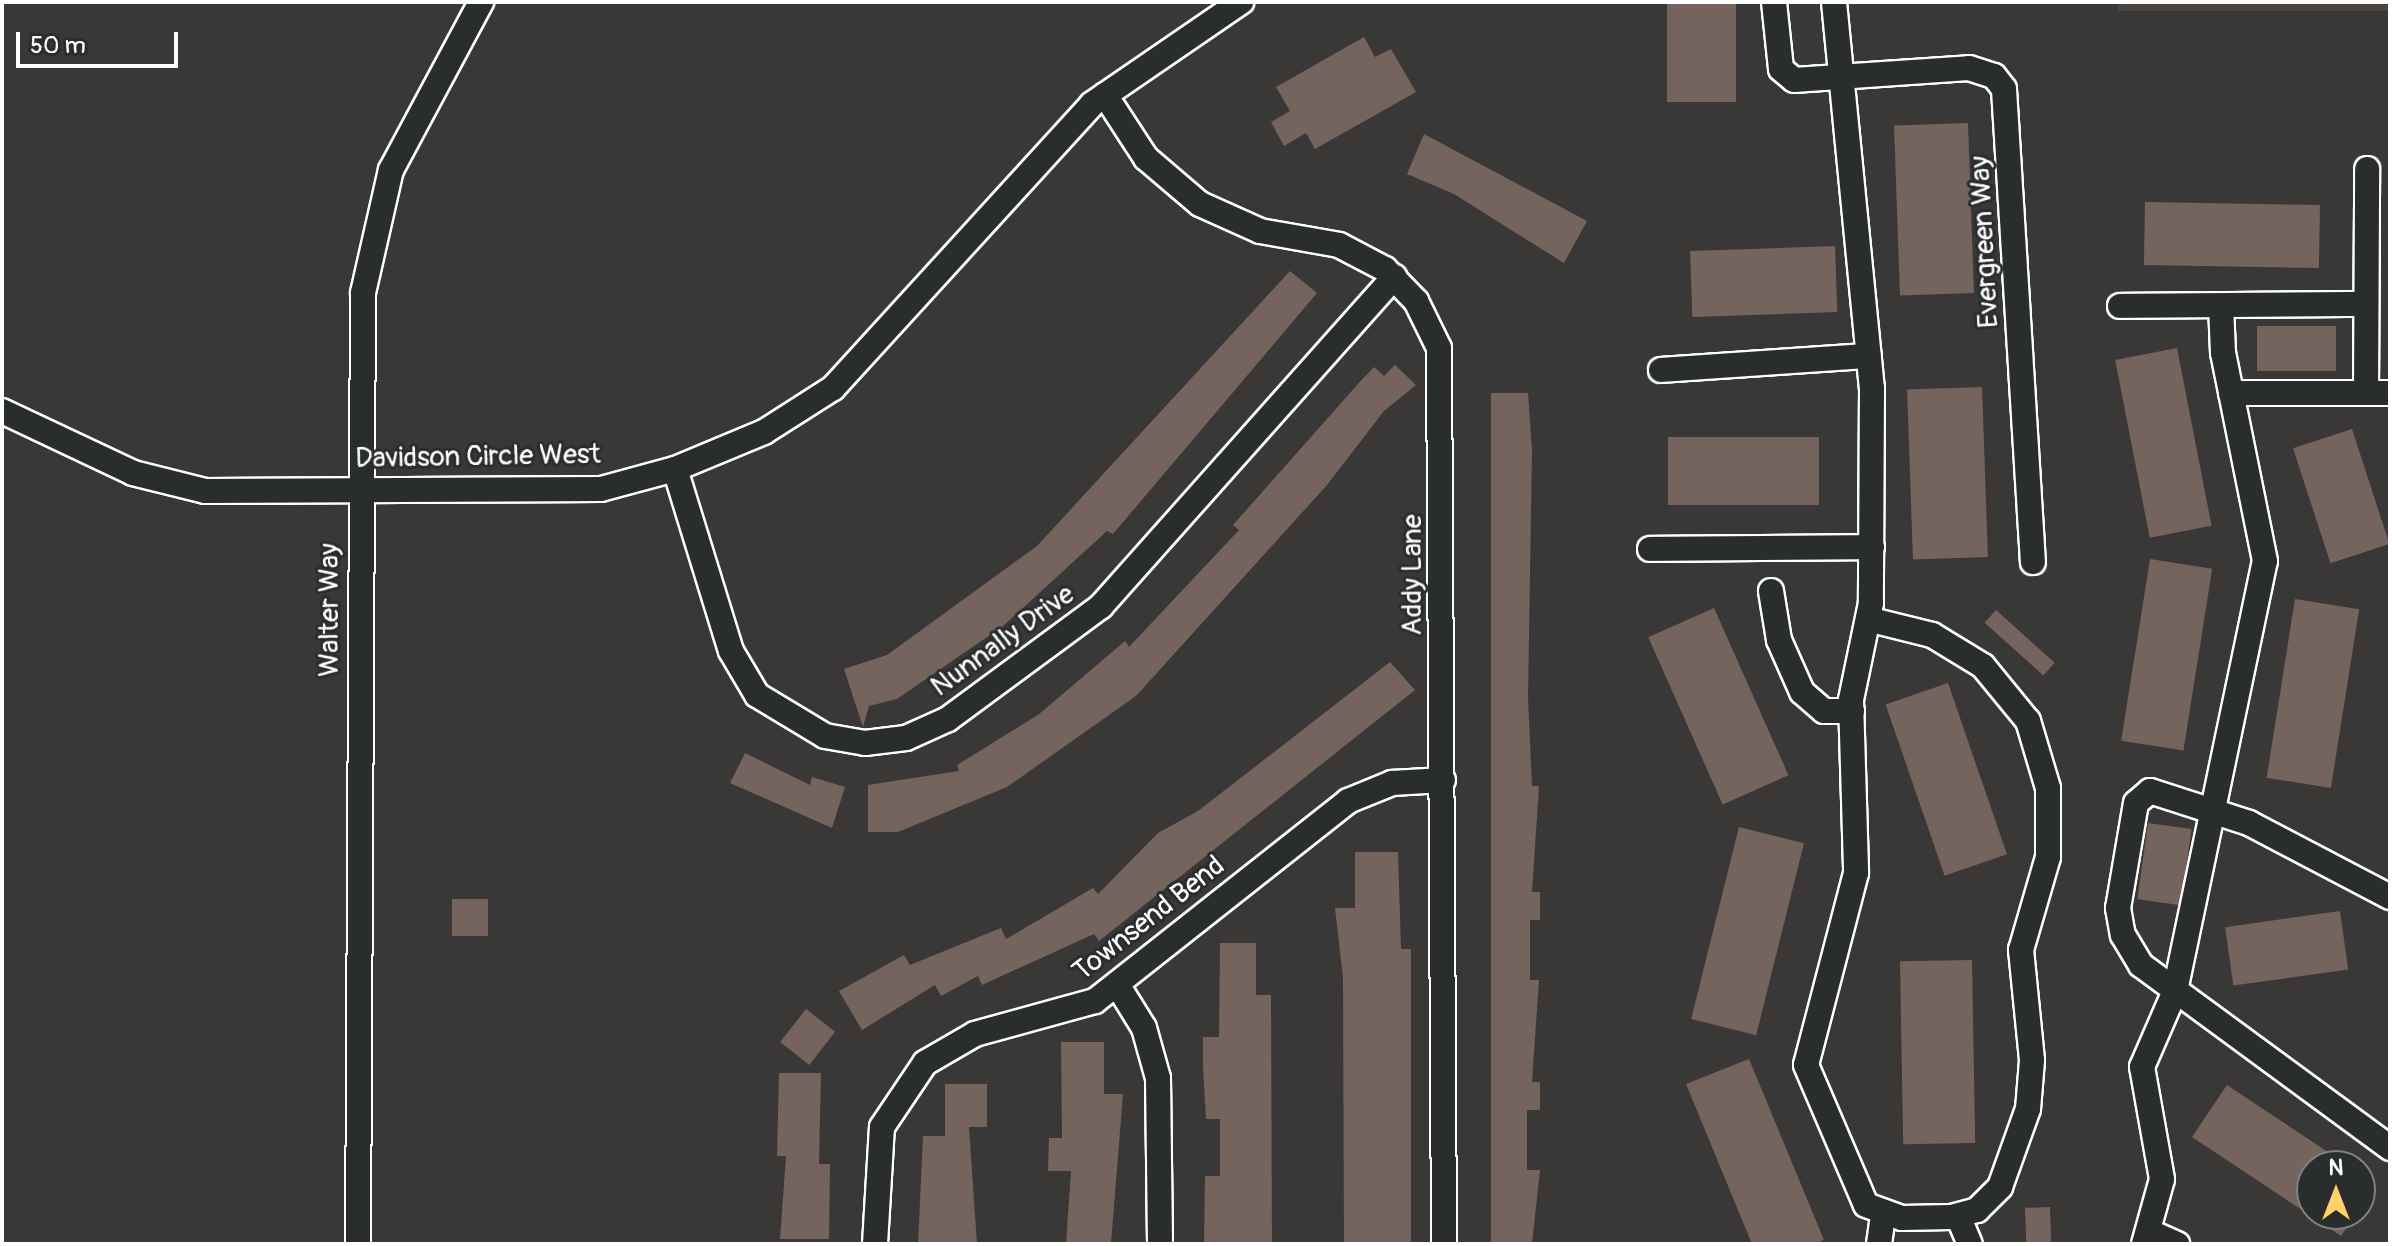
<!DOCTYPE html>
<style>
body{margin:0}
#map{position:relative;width:2392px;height:1246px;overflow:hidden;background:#393837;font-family:Pangolin,sans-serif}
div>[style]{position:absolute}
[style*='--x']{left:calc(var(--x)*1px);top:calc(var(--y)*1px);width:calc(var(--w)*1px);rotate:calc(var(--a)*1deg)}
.built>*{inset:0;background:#4b4542;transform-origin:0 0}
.building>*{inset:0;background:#75635d;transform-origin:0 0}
.roads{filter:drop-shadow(2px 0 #fff) drop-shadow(-2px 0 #fff) drop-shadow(0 2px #fff) drop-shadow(0 -2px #fff)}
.minor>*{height:24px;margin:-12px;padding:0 12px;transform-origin:12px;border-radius:12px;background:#2a2d2e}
span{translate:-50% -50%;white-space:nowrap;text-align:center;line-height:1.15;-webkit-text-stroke:6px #2a2d2e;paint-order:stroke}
.street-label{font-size:28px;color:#fff}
.frame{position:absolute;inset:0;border:4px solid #fff;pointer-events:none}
.north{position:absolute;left:2296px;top:1150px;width:80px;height:80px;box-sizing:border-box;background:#2a2d2e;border:2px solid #7f8182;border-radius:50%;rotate:0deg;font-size:22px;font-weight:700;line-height:32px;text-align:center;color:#fff}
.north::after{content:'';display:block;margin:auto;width:28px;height:36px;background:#ffd166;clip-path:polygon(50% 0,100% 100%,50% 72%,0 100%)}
.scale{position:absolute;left:16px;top:32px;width:162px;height:36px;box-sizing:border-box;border:4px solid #fff;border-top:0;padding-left:10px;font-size:24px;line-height:28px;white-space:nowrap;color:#fff;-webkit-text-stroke:6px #2a2d2e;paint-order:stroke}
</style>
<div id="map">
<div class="built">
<i style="left:2118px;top:2px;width:272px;height:9px"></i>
</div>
<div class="building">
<i style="left:1667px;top:2px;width:69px;height:100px"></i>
<i style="clip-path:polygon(1364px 37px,1375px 57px,1391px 49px,1416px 92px,1315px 149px,1306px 133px,1284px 146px,1271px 122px,1290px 111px,1276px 87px)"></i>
<i style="left:1968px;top:123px;width:170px;height:74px;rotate:88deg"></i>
<i style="clip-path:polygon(1424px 134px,1587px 221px,1564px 263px,1454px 194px,1407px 174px)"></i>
<i style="left:2145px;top:202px;width:175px;height:63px;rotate:1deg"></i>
<i style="left:1835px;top:246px;width:66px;height:145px;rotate:88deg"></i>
<i style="clip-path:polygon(1290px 271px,1317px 293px,1113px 534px,1107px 531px,1003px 626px,897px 699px,869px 706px,863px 727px,844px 669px,887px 655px,1037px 546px)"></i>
<i style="left:2257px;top:326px;width:79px;height:45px"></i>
<i style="left:2177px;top:348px;width:181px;height:63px;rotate:79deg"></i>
<i style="clip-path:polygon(1395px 365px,1416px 385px,1384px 411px,1327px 485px,1136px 696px,1007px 787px,898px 832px,868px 832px,868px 785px,959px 771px,957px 765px,1038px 715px,1125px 641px,1129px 647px,1239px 530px,1233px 525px,1357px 385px,1374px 367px,1384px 376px)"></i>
<i style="left:1982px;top:387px;width:170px;height:75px;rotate:88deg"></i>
<i style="clip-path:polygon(1491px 393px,1528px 393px,1532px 451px,1528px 697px,1532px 786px,1539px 786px,1532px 892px,1540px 892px,1540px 920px,1530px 920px,1530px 980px,1539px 980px,1532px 1082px,1540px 1082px,1540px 1110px,1527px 1110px,1527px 1170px,1540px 1170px,1532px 1244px,1491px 1244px)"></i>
<i style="left:2352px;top:429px;width:121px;height:62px;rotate:72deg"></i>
<i style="left:1668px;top:437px;width:151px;height:68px"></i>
<i style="left:2150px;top:559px;width:63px;height:184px;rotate:9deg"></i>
<i style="left:2295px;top:599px;width:65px;height:181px;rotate:9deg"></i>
<i style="left:1714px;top:608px;width:183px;height:72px;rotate:66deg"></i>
<i style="left:1996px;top:610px;width:79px;height:17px;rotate:42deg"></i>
<i style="clip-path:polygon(1390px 662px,1415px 690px,1099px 941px,1094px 934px,982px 985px,978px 976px,941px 996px,935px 985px,862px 1030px,839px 991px,904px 955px,910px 965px,1001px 928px,1006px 939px,1093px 888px,1098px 894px,1158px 833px,1198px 811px)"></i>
<i style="left:1948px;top:683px;width:181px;height:66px;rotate:71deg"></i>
<i style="clip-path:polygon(745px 753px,810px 785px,812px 777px,845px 787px,832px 828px,730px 783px)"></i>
<i style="left:2148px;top:823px;width:44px;height:77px;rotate:8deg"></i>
<i style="left:1739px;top:827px;width:67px;height:198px;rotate:14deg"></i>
<i style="clip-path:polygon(1355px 852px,1398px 852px,1401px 949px,1411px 949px,1411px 1244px,1344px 1244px,1343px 978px,1335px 908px,1355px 908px)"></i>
<i style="left:452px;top:899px;width:36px;height:37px"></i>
<i style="left:2340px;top:911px;width:59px;height:116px;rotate:82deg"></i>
<i style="clip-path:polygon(1220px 943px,1256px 943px,1256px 995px,1271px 995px,1272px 1244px,1204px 1244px,1205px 1176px,1220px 1176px,1220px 1119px,1206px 1119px,1203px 1067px,1203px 1037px,1219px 1037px)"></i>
<i style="left:1972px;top:960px;width:183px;height:72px;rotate:89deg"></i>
<i style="left:806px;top:1009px;width:37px;height:42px;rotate:38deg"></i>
<i style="clip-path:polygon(1061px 1042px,1104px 1042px,1104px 1094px,1123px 1094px,1111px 1244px,1066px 1244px,1071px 1171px,1048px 1171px,1049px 1138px,1062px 1138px)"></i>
<i style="clip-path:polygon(1749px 1059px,1824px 1240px,1814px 1244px,1752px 1244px,1686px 1084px)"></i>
<i style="clip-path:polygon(779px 1073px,821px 1073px,819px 1164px,830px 1164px,829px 1239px,780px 1239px,786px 1156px,777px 1156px)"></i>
<i style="clip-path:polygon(945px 1084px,987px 1084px,987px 1127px,969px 1127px,977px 1244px,918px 1244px,923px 1136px,945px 1136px)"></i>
<i style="clip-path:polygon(2227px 1085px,2349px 1166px,2312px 1166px,2312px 1214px,2356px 1214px,2341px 1236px,2192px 1137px)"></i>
<i style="left:2050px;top:1207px;width:37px;height:25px;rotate:88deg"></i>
</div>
<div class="roads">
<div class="minor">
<i style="--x:1774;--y:2;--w:67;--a:84"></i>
<i style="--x:1781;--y:69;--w:17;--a:40"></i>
<i style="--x:1794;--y:80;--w:175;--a:-3.9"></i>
<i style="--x:1969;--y:68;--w:26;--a:18"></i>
<i style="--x:1994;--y:76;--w:16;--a:52"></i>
<i style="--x:2004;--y:89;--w:474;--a:86.5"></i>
<i style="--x:1834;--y:2;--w:388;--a:84.4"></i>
<i style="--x:1872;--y:388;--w:215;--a:90.3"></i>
<i style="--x:1871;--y:603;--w:99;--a:101.7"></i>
<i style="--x:1851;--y:700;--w:173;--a:88.3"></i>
<i style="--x:1856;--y:873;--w:198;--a:104.6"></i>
<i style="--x:1806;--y:1065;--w:152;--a:66.8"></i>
<i style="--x:1866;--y:1205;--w:38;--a:20"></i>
<i style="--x:1902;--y:1218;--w:49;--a:-1.2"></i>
<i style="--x:1951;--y:1217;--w:27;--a:-15"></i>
<i style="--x:1977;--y:1210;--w:33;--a:-45"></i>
<i style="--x:2000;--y:1187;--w:83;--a:-70.3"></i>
<i style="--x:2028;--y:1109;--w:49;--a:-85.3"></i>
<i style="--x:2032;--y:1060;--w:111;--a:-95.7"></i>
<i style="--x:2021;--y:950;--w:97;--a:-73.8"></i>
<i style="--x:2048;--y:857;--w:69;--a:-90"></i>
<i style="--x:2048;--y:788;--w:70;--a:-106.6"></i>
<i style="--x:2028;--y:721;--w:71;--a:-129.3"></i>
<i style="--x:1983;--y:666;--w:60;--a:-148.7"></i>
<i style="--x:1932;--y:635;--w:66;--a:-166"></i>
<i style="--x:1105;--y:95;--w:75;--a:56.9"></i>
<i style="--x:1146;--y:158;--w:71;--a:40.4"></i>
<i style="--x:1200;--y:204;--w:66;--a:24.2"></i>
<i style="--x:1260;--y:231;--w:80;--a:10"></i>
<i style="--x:1339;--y:245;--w:52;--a:27.6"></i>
<i style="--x:1385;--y:269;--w:45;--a:45.9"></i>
<i style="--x:1416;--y:301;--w:52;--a:63.9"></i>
<i style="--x:1439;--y:348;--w:896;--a:89.68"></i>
<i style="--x:2120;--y:306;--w:246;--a:-0.5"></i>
<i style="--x:1661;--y:370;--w:208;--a:-3.9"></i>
<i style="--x:2231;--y:393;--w:159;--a:0"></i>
<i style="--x:2366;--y:393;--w:224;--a:-89.7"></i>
<i style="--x:2;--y:411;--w:145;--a:25.3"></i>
<i style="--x:133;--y:473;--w:74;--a:14"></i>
<i style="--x:205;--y:491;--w:396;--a:-0.3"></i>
<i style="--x:601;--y:489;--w:77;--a:-15.1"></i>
<i style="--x:675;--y:469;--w:96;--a:-22.6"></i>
<i style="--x:764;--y:432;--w:82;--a:-32.5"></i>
<i style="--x:833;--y:388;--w:384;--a:-47.6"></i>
<i style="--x:1092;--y:104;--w:181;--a:-34.4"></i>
<i style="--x:675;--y:469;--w:190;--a:72.9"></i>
<i style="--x:731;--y:651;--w:51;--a:59.4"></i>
<i style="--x:757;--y:695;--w:79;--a:31.1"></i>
<i style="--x:825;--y:736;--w:41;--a:9.9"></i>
<i style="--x:865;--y:743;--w:41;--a:-7"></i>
<i style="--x:906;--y:738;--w:46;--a:-24.3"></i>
<i style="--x:948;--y:719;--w:190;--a:-36.4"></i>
<i style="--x:1101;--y:606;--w:441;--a:-48.3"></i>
<i style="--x:1650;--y:549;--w:222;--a:-0.5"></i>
<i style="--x:1771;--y:591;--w:50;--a:80.7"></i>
<i style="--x:1779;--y:640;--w:57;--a:66.1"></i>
<i style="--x:1802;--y:692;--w:29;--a:41"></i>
<i style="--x:1824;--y:711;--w:28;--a:0"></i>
<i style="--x:2390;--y:897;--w:159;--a:-152.3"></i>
<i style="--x:2249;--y:823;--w:104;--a:-162.1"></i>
<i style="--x:2150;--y:791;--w:18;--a:139"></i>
<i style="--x:2136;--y:803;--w:107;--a:99.7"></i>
<i style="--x:2118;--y:908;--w:27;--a:80"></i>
<i style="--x:2123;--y:935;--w:35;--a:59"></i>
<i style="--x:2141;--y:965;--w:309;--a:36.3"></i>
<i style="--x:1118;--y:986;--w:49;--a:58.2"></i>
<i style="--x:1144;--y:1028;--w:52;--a:74.4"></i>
<i style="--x:1158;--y:1078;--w:166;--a:89.3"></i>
<i style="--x:1958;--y:1216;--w:30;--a:67"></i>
<i style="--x:2150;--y:1232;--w:30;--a:24"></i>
<i style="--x:358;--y:1244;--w:951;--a:-89.7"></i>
<i style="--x:363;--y:293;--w:126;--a:-77.2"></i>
<i style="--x:391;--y:170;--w:191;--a:-61.8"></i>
<i style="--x:875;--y:1244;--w:117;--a:-86.6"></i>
<i style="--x:882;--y:1127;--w:77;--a:-56.1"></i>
<i style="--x:925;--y:1063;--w:58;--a:-30.1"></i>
<i style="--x:975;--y:1034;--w:124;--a:-15.4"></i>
<i style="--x:1095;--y:1001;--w:323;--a:-38.3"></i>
<i style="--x:1348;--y:801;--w:48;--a:-22.2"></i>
<i style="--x:1392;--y:783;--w:51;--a:-3.4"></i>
<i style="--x:1879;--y:1244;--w:29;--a:-82"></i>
<i style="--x:2144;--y:1244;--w:67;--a:-74.5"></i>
<i style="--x:2162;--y:1179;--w:114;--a:-100.1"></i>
<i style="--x:2142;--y:1067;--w:83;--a:-66.5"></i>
<i style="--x:2175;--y:991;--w:439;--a:-78.2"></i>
<i style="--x:2265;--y:561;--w:212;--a:-101.4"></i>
<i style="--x:2223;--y:353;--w:47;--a:-92.4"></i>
</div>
</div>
<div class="street-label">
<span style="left:1985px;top:242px;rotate:-93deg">Evergreen Way</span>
<span style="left:478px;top:457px;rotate:-1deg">Davidson Circle West</span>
<span style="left:1413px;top:575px;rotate:-90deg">Addy Lane</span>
<span style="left:330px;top:610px;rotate:-90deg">Walter Way</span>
<span style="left:1003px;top:641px;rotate:-36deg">Nunnally Drive</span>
<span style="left:1149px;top:919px;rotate:-38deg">Townsend Bend</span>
</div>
<div class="frame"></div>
<div class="north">N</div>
<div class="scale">50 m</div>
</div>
